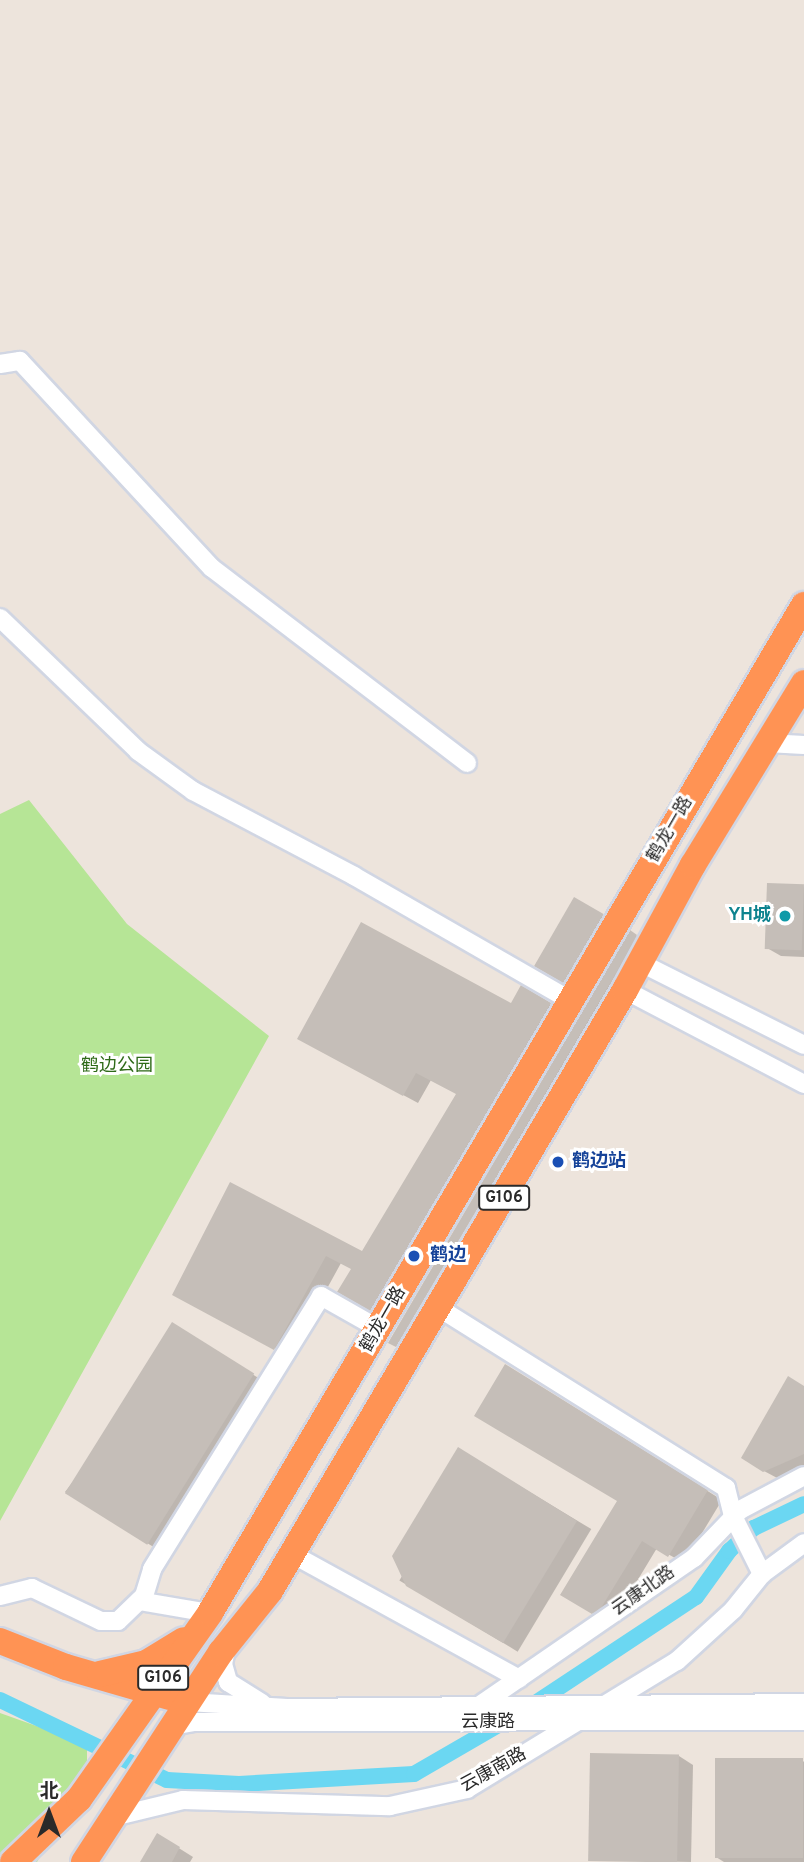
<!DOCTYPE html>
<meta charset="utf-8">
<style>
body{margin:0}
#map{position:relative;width:804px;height:1862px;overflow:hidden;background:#ede4dc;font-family:Overpass,"Noto Sans SC",sans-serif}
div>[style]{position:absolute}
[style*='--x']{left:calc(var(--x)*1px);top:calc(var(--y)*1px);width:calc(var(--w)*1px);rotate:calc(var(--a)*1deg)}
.green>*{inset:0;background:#b6e596}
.shadow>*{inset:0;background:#0003;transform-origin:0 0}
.canal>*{height:16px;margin:-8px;padding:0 8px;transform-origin:8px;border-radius:8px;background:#6bd7f2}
.building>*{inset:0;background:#c5beb8;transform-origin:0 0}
.roads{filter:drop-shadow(2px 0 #d1d6e3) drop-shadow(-2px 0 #d1d6e3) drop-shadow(0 2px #d1d6e3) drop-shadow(0 -2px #d1d6e3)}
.minor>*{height:18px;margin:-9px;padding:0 9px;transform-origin:9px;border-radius:9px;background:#fff}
.highway>*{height:26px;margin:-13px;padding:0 13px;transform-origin:13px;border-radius:13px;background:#ff9354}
.dots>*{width:19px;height:19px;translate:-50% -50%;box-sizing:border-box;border:4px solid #fff;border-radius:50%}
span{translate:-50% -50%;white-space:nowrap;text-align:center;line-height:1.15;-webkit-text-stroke:6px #fff;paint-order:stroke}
.shield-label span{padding:2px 5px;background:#fff;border:2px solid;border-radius:5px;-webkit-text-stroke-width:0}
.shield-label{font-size:16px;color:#2a2a2a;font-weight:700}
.street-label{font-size:18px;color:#2a2a2a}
.culture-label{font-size:18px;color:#0d838f;font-weight:700}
.right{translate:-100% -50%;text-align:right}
.park-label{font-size:18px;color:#2e6a18}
.transit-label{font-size:18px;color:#164399;font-weight:700}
.left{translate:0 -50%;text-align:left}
.north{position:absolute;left:14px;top:1778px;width:70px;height:70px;-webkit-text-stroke:5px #fff;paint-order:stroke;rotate:0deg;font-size:19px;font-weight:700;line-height:28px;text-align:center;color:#2a2a2a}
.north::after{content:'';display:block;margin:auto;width:24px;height:32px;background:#2a2a2a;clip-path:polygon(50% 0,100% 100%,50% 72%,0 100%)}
</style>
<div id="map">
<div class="green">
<i style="clip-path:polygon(29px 800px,127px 924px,269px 1036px,0 1521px,0 814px)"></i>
<i style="clip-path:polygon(0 1713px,87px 1744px,87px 1775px,37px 1862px,0 1862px)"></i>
</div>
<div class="shadow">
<i style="clip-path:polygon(804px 886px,804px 957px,781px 956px,767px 948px)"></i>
<i style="left:575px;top:899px;width:49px;height:77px;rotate:31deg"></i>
<i style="left:631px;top:933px;width:23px;height:475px;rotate:29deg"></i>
<i style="clip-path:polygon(522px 988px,565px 1012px,385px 1317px,340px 1291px,353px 1269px,341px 1263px,290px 1356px,189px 1303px,231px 1185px,363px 1253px,458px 1094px,431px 1080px,418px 1103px,314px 1047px,511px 1005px)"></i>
<i style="clip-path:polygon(187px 1333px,268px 1384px,160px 1551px,65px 1492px)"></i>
<i style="clip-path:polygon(520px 1374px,722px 1500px,684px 1563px,657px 1548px,616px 1616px,608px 1621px,563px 1595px,620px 1501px)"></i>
<i style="clip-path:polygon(804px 1388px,804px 1468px,779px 1479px,764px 1471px)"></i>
<i style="left:473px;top:1458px;width:138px;height:143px;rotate:31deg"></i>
<i style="clip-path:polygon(679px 1756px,693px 1765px,691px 1862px,589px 1860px)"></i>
<i style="clip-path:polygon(804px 1761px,804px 1862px,724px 1862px,716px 1857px)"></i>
<i style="clip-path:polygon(158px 1835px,193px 1857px,190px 1862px,142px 1862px)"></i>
</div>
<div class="canal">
<i style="--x:0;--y:1700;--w:185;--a:25.6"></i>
<i style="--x:167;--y:1780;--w:72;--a:3.2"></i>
<i style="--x:239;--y:1784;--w:175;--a:-3.3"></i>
<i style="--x:414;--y:1774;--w:110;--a:-30.1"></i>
<i style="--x:528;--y:1708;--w:201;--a:-33.5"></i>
<i style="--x:696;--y:1597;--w:57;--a:-54.3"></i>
<i style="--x:729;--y:1551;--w:34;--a:-43"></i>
<i style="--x:754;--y:1528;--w:55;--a:-25.6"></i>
</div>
<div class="building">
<i style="left:767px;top:883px;width:37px;height:66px;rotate:2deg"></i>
<i style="left:574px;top:897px;width:34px;height:80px;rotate:30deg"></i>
<i style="clip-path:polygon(361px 922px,511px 1003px,521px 985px,551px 1003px,370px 1311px,337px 1292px,351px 1269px,326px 1256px,274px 1350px,172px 1295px,230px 1182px,362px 1251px,456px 1094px,416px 1073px,403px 1096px,297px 1039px)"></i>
<i style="clip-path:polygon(630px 930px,637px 935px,611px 982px,396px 1347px,388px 1343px)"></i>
<i style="left:172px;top:1322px;width:97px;height:202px;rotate:32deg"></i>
<i style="clip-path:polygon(505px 1364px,708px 1490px,668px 1557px,642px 1541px,601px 1608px,592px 1614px,560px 1595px,617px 1501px,474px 1416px)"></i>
<i style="clip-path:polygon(788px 1376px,804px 1386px,804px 1454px,763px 1472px,741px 1458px)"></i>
<i style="clip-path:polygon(458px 1447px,577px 1521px,503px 1643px,406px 1586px,392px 1556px)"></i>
<i style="left:590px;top:1753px;width:89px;height:108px;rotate:1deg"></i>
<i style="left:715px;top:1758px;width:88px;height:100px"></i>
<i style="clip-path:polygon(157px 1833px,180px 1847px,172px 1862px,140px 1862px)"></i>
</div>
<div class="roads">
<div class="minor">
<i style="--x:0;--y:364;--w:20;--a:-9"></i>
<i style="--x:20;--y:361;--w:282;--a:47.2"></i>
<i style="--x:212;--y:568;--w:321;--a:37.4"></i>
<i style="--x:0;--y:618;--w:192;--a:43.9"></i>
<i style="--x:138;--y:751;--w:68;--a:36"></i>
<i style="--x:193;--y:791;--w:182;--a:27.8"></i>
<i style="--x:354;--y:876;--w:250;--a:29.9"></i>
<i style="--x:767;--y:743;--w:37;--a:3"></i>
<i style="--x:641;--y:963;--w:182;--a:26.7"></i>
<i style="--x:625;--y:990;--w:202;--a:27.7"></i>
<i style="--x:439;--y:1308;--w:339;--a:32.1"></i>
<i style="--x:726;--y:1488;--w:29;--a:76"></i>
<i style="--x:733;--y:1516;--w:65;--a:63.4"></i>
<i style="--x:292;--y:1554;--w:259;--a:28.8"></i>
<i style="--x:0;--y:1596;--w:33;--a:-14"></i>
<i style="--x:32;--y:1588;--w:76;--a:25.6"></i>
<i style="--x:101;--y:1621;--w:17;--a:0"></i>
<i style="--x:118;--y:1621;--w:36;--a:-44"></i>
<i style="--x:144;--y:1596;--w:28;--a:-73"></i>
<i style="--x:152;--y:1569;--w:321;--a:-58.2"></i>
<i style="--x:321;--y:1296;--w:67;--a:29.6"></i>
<i style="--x:139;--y:1601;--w:72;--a:9.6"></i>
<i style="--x:226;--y:1650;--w:14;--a:102"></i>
<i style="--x:223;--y:1664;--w:19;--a:74"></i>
<i style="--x:228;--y:1682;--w:40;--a:32"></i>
<i style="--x:188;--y:1702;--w:99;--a:3.5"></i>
<i style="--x:287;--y:1708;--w:517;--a:-0.55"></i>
<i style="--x:480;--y:1705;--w:260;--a:-34.5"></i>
<i style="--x:694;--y:1558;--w:66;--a:-46.2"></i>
<i style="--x:740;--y:1510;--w:72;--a:-28"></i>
<i style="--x:172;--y:1726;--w:23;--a:-10"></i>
<i style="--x:195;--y:1722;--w:609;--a:-0.09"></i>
<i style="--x:117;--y:1816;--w:68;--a:-13.6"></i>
<i style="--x:183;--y:1800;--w:207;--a:1.7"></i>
<i style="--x:390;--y:1806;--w:79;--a:-12.4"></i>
<i style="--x:467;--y:1789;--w:246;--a:-31.4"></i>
<i style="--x:677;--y:1661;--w:76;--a:-42.3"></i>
<i style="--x:733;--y:1610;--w:46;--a:-51.1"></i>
<i style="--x:762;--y:1574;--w:52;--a:-36.4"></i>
</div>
<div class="highway">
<i style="--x:0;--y:1641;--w:71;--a:21.5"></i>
<i style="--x:66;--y:1667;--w:107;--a:16.2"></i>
<i style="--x:100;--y:1674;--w:47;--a:-13.4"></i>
<i style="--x:146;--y:1663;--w:44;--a:-31.2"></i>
<i style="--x:13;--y:1862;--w:91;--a:-43.7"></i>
<i style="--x:79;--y:1799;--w:228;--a:-54.8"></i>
<i style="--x:210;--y:1613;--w:1170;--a:-59.49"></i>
<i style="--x:84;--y:1862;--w:251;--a:-56.9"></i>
<i style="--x:221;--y:1652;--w:78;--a:-51.2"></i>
<i style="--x:270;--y:1591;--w:698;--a:-59.43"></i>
<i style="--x:625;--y:990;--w:142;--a:-61.5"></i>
<i style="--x:693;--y:865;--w:213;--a:-58.6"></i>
</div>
</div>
<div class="dots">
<i style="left:785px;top:916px;background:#0f9aa8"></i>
<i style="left:558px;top:1162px;background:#1a4fb4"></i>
<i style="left:414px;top:1256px;background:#1a4fb4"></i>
</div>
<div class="shield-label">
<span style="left:504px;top:1198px">G106</span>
<span style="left:163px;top:1678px">G106</span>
</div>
<div class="street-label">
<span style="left:671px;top:830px;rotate:-60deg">鹤龙一路</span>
<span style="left:384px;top:1320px;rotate:-60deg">鹤龙一路</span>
<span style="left:644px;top:1592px;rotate:-35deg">云康北路</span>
<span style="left:488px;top:1723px">云康路</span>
<span style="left:494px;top:1771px;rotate:-29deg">云康南路</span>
</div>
<div class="culture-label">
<span class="right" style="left:771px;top:916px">YH城</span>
</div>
<div class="park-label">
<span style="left:117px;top:1067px">鹤边公园</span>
</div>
<div class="transit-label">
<span class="left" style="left:572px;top:1162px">鹤边站</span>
<span class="left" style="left:430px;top:1256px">鹤边</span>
</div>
<div class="north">北</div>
</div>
